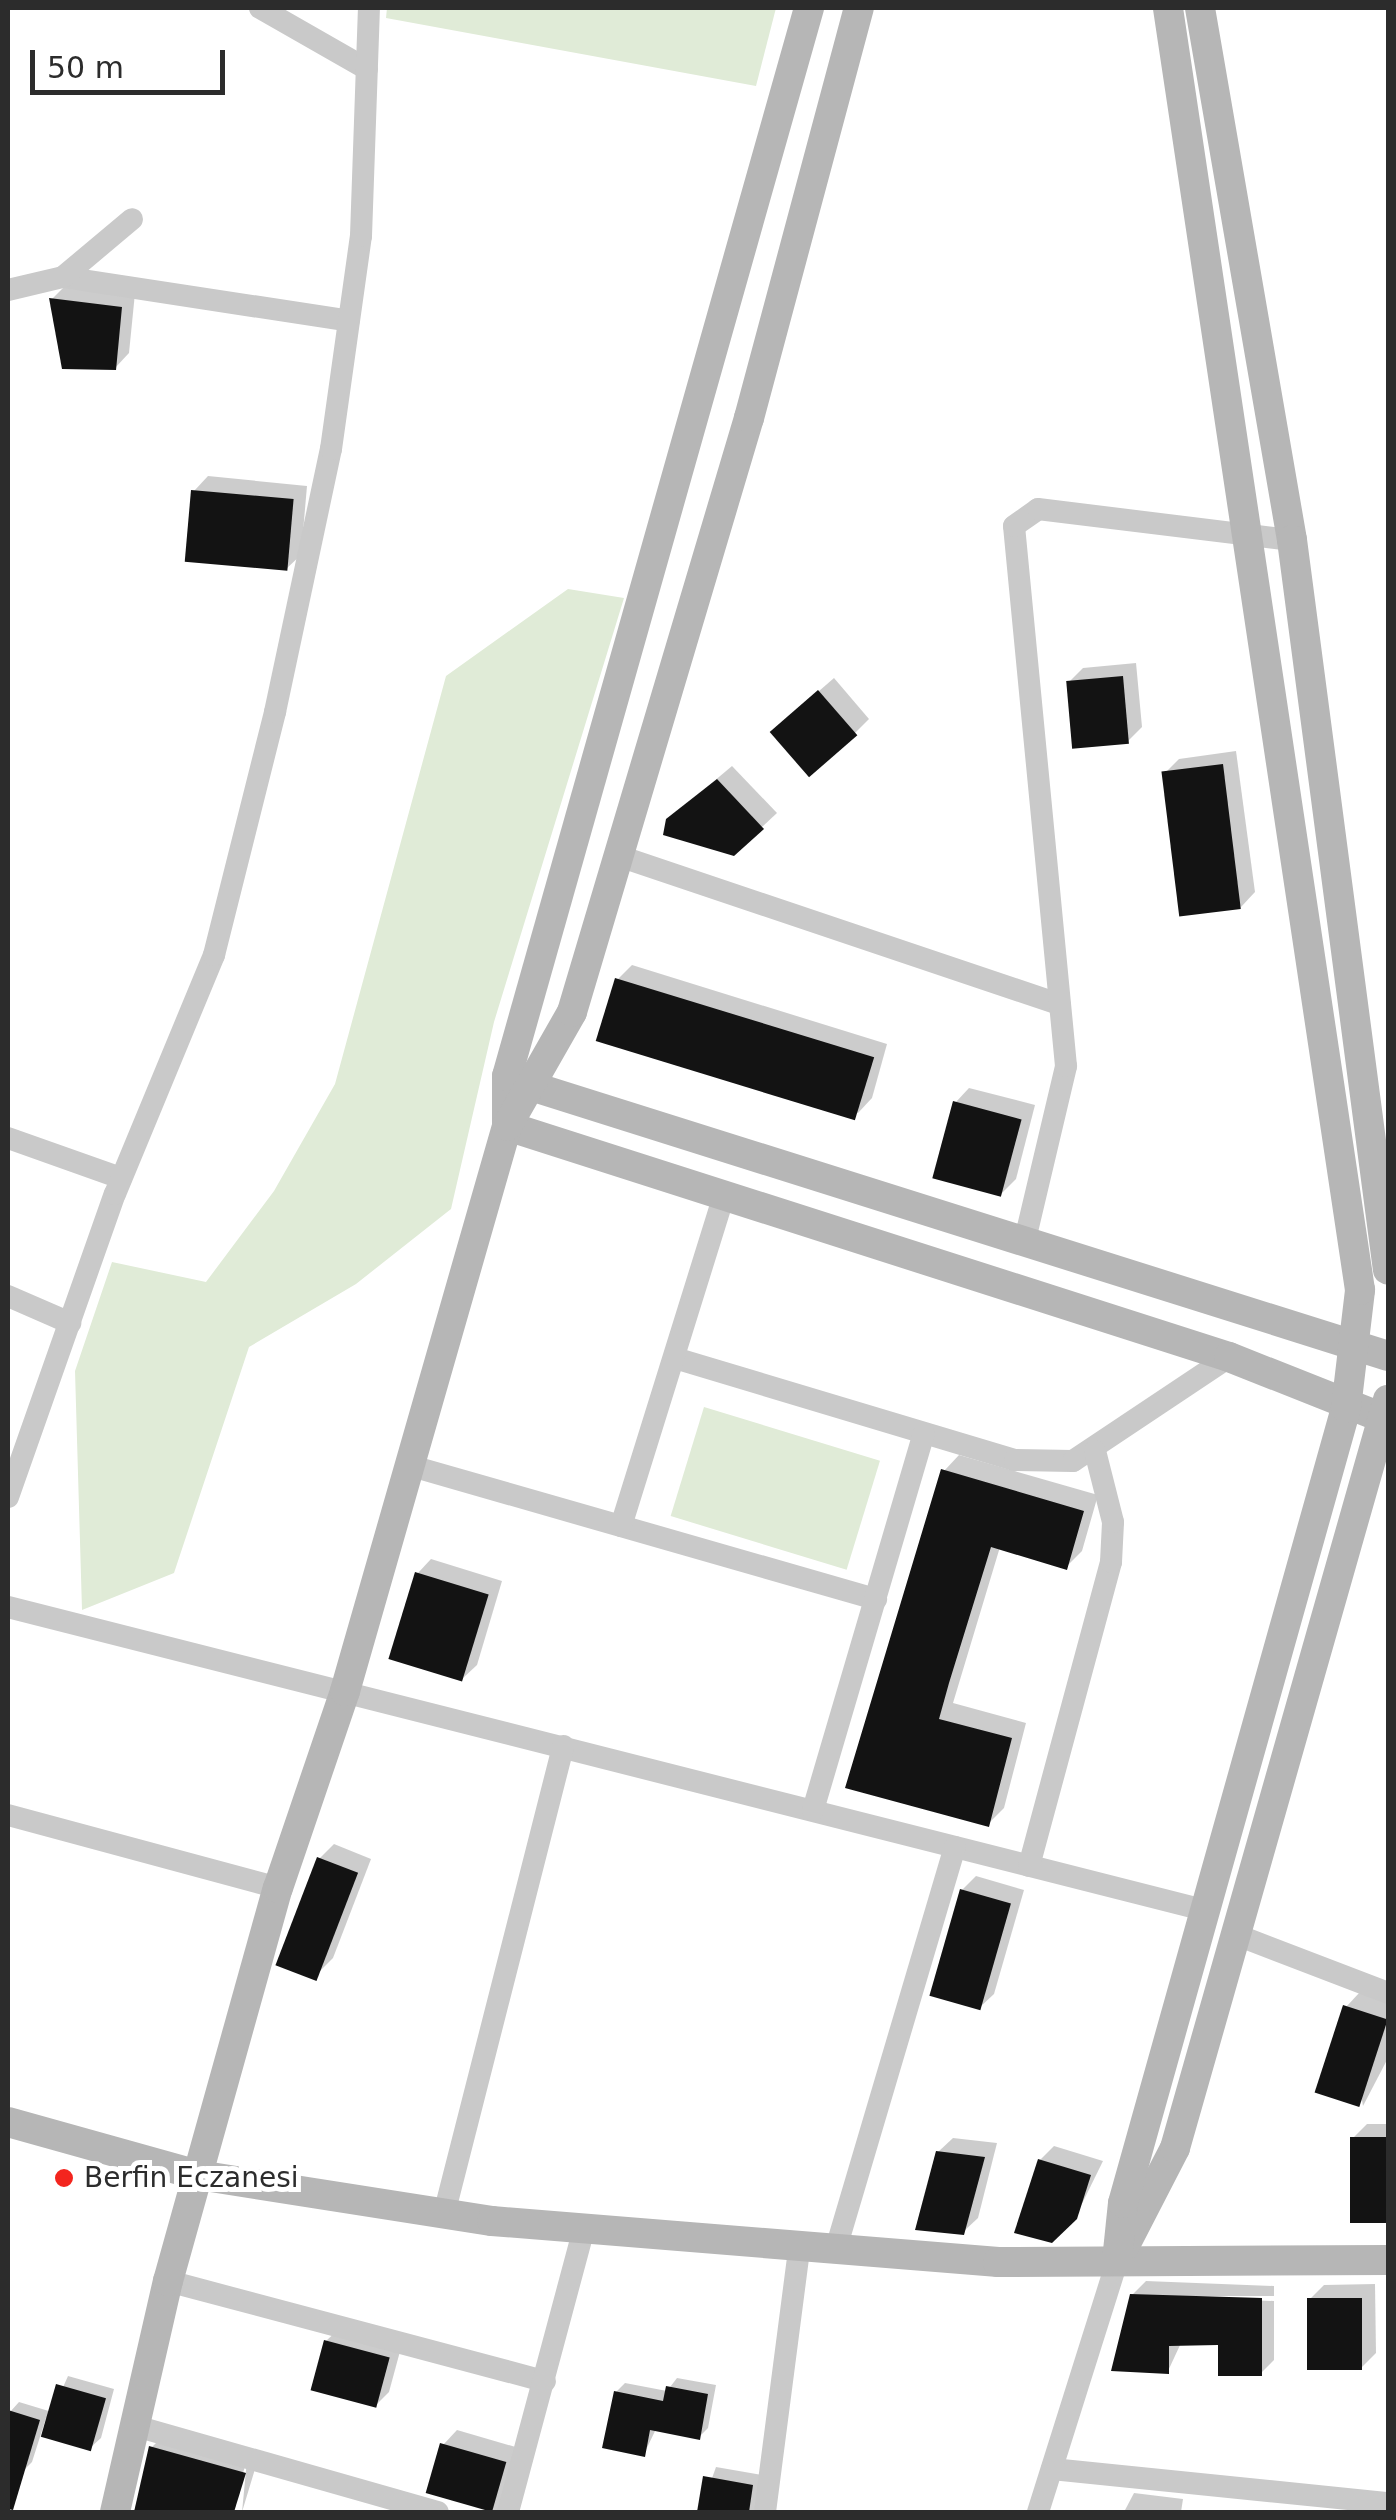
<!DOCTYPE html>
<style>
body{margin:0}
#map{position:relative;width:1396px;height:2520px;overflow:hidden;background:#fff;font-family:"DejaVu Sans",sans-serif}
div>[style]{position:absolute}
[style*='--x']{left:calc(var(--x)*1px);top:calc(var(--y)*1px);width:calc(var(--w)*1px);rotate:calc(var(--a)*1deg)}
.green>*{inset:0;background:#e0ebd7;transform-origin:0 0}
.shadow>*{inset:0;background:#0003}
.building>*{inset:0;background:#131313;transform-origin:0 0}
.street>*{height:22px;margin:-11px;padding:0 11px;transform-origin:11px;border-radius:11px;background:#c9c9c9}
.secondary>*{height:30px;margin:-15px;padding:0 15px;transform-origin:15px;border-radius:15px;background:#b6b6b6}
.dots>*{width:28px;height:28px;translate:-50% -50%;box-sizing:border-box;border:5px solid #fff;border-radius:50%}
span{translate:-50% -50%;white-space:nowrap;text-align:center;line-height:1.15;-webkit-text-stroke:10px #fff;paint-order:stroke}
.poi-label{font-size:28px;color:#2c2c2c}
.left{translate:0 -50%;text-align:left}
.frame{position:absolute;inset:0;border:10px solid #2c2c2c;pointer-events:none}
.scale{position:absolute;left:30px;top:50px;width:195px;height:45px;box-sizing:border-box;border:5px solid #2c2c2c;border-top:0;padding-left:12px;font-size:30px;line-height:35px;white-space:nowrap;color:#2c2c2c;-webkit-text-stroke:8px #fff;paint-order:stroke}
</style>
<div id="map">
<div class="green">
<i style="clip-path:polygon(387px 8px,776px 8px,756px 86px,386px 18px)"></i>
<i style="clip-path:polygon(568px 589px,624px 598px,494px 1022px,451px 1209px,356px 1284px,249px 1347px,174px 1573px,82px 1610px,75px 1371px,112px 1262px,206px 1282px,274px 1191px,335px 1084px,446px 676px)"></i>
<i style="left:704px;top:1407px;width:184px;height:114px;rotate:17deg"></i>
</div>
<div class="shadow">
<i style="clip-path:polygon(66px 285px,135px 293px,129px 353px,115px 368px,52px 299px)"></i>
<i style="clip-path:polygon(208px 476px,307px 486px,301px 555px,286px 569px,194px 491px)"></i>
<i style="clip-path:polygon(1136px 663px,1142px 727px,1128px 741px,1069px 682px,1083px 668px)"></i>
<i style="clip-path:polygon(834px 678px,869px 719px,855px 733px,788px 718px)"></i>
<i style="clip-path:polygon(1236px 751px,1255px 892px,1241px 907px,1165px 773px,1179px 759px)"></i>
<i style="clip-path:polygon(732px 766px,777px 813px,734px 853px,668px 820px)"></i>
<i style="clip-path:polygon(632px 965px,887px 1044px,872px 1098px,858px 1113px,617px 980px)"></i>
<i style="clip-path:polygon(969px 1088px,1035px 1105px,1016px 1179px,1002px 1193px,955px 1103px)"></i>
<i style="clip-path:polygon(959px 1455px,1098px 1495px,1082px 1551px,1066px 1567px,1000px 1547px,953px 1703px,1026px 1723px,1004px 1808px,988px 1824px,849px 1786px,944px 1471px)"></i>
<i style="clip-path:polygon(431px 1559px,502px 1581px,477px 1665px,462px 1679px,417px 1574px)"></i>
<i style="clip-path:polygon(334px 1844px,371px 1859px,333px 1958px,318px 1973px,319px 1859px)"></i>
<i style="clip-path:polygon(976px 1876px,1024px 1890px,994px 1994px,979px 2008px,962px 1890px)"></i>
<i style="clip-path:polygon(1360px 1992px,1388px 2001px,1388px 2058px,1363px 2106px,1346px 2007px)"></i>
<i style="clip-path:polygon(1367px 2124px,1388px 2124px,1388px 2220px,1353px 2220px,1353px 2138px)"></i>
<i style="clip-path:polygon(953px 2138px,997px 2143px,978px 2218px,963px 2232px,938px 2152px)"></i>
<i style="clip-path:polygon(1054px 2146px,1103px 2161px,1075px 2218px,1040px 2160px)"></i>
<i style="clip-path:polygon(1146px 2281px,1274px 2286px,1274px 2296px,1139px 2296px,1274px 2301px,1274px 2360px,1261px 2373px,1220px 2343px,1181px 2343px,1168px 2371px,1132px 2295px)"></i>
<i style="clip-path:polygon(1375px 2284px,1376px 2353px,1362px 2367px,1310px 2299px,1324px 2285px)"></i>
<i style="clip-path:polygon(341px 2327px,402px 2344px,389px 2392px,375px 2406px,326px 2341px)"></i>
<i style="clip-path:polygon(68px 2376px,114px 2389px,101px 2438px,91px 2447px,46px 2418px,32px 2462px,23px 2471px,8px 2467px,10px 2412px,19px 2402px,52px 2412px)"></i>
<i style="clip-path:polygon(677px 2378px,716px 2385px,708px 2428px,699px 2437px,656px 2429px,644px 2454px,616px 2392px,625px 2383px,667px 2391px)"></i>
<i style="clip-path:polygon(457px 2430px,519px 2448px,507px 2501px,496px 2512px,429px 2491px,443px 2445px)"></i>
<i style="clip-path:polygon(166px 2433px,258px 2459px,242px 2512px,247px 2460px,231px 2512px,134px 2512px,152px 2447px)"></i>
<i style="clip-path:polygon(716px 2467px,762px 2475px,757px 2512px,700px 2512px)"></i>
<i style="clip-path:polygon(1134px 2493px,1183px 2499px,1181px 2512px,1124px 2512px)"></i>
</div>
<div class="building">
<i style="clip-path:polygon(49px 298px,122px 307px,116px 370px,62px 369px)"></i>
<i style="left:191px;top:490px;width:103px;height:72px;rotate:5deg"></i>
<i style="left:1123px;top:676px;width:68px;height:57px;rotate:85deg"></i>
<i style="left:818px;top:690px;width:60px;height:64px;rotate:49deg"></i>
<i style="left:1223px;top:764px;width:146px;height:62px;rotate:83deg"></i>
<i style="clip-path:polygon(717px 779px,764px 829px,734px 856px,663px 835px,666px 819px)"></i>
<i style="left:615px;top:978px;width:271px;height:66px;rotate:17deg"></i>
<i style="left:953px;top:1101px;width:71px;height:80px;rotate:15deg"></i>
<i style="clip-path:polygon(941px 1469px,1084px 1511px,1067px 1570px,991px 1547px,949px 1683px,939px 1719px,1012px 1738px,989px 1827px,845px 1788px)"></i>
<i style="left:415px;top:1572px;width:77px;height:91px;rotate:17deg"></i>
<i style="left:317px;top:1857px;width:44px;height:116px;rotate:21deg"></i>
<i style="left:960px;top:1889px;width:53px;height:111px;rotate:16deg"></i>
<i style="left:1343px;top:2005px;width:47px;height:92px;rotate:18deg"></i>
<i style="left:1350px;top:2137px;width:38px;height:86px"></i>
<i style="clip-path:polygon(936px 2151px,985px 2157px,964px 2235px,915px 2230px)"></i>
<i style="clip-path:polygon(1038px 2159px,1091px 2175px,1077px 2219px,1052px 2243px,1014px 2233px)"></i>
<i style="clip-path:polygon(1130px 2294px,1262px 2298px,1262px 2376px,1218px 2376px,1218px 2345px,1169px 2346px,1169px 2374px,1111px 2371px)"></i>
<i style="left:1307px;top:2298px;width:55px;height:72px"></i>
<i style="left:324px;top:2340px;width:68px;height:52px;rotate:15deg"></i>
<i style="left:56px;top:2384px;width:52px;height:55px;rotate:16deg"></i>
<i style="clip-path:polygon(666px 2386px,708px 2394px,700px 2440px,650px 2430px,645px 2457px,602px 2448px,614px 2391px,663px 2401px)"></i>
<i style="clip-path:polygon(8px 2410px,40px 2420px,13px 2510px,8px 2509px)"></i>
<i style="left:440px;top:2443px;width:69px;height:52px;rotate:16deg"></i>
<i style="clip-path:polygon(149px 2446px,246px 2473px,234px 2512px,134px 2512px)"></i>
<i style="clip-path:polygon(703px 2476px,753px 2485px,749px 2512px,697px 2512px)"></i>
</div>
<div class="street">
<i style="--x:260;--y:8;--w:123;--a:29.7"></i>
<i style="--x:63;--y:277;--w:289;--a:8.7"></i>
<i style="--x:8;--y:290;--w:57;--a:-13.3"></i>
<i style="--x:63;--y:277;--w:90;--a:-40"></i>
<i style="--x:619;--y:856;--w:465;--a:18.6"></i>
<i style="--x:8;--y:1138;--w:120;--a:19.5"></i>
<i style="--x:1024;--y:1244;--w:183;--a:-76.7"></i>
<i style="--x:1066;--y:1066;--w:542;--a:-95.5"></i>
<i style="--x:1014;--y:526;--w:29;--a:-35"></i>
<i style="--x:1038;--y:509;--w:256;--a:7"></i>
<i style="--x:8;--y:1296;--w:68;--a:23.5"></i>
<i style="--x:678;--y:1359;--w:352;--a:16.7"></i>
<i style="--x:1015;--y:1460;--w:58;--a:1"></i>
<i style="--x:1073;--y:1461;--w:187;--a:-33.7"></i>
<i style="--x:408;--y:1465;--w:487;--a:16"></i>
<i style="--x:8;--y:1497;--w:321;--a:-70.6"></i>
<i style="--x:115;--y:1194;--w:259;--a:-67.5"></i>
<i style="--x:214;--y:955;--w:251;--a:-75.9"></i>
<i style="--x:275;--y:712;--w:269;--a:-78"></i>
<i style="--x:331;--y:449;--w:215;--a:-82"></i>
<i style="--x:361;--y:236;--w:228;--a:-88"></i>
<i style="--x:621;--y:1526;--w:349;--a:-72.7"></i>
<i style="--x:8;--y:1607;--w:1234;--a:14.22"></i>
<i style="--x:813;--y:1810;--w:392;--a:-73.6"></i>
<i style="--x:8;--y:1815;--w:280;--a:15.1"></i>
<i style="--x:1029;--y:1866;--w:315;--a:-74.9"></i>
<i style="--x:1111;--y:1562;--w:40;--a:-87.1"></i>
<i style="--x:1113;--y:1522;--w:73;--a:-104.2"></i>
<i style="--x:1237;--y:1935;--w:162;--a:21"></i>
<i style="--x:444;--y:2214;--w:483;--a:-75.7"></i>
<i style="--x:837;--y:2245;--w:415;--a:-73.5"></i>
<i style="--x:168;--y:2281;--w:390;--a:14.9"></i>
<i style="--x:132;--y:2425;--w:318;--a:15.9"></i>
<i style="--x:1052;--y:2469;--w:338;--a:5.8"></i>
<i style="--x:508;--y:2512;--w:297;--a:-75"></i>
<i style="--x:765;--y:2512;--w:271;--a:-82.6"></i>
<i style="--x:1038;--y:2512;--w:263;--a:-72.5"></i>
</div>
<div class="secondary">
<i style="--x:1200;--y:8;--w:540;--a:80.19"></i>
<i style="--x:1292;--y:540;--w:736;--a:82.51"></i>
<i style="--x:515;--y:1081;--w:915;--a:17.48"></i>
<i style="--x:507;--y:1123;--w:47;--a:-90"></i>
<i style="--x:507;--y:1076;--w:1110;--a:-74.21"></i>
<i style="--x:507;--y:1126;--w:758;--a:17.74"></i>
<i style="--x:1229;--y:1357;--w:171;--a:21.6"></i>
<i style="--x:8;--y:2122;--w:197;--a:15.6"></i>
<i style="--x:198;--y:2175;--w:298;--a:8.9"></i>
<i style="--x:492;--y:2221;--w:508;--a:4.63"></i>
<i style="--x:998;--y:2262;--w:390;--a:-0.3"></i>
<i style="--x:1125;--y:2245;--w:109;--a:-62.7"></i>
<i style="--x:1175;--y:2148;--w:778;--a:-74.11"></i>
<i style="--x:1117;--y:2261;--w:58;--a:-84.1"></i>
<i style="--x:1123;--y:2203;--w:826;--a:-74.33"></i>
<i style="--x:1346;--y:1408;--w:119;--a:-83.2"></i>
<i style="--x:1360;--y:1290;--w:1296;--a:-98.52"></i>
<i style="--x:115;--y:2512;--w:237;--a:-77.1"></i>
<i style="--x:168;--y:2281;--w:408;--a:-74.4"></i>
<i style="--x:278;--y:1888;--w:208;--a:-71.2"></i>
<i style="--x:345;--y:1691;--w:588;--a:-74"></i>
<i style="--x:507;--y:1126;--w:131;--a:-60.3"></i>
<i style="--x:572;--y:1012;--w:620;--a:-73.41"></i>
<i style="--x:749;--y:418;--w:424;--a:-75"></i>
</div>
<div class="dots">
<i style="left:64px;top:2178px;background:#f3251e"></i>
</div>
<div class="poi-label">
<span class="left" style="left:84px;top:2178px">Berfin Eczanesi</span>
</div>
<div class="frame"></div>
<div class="scale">50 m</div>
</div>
